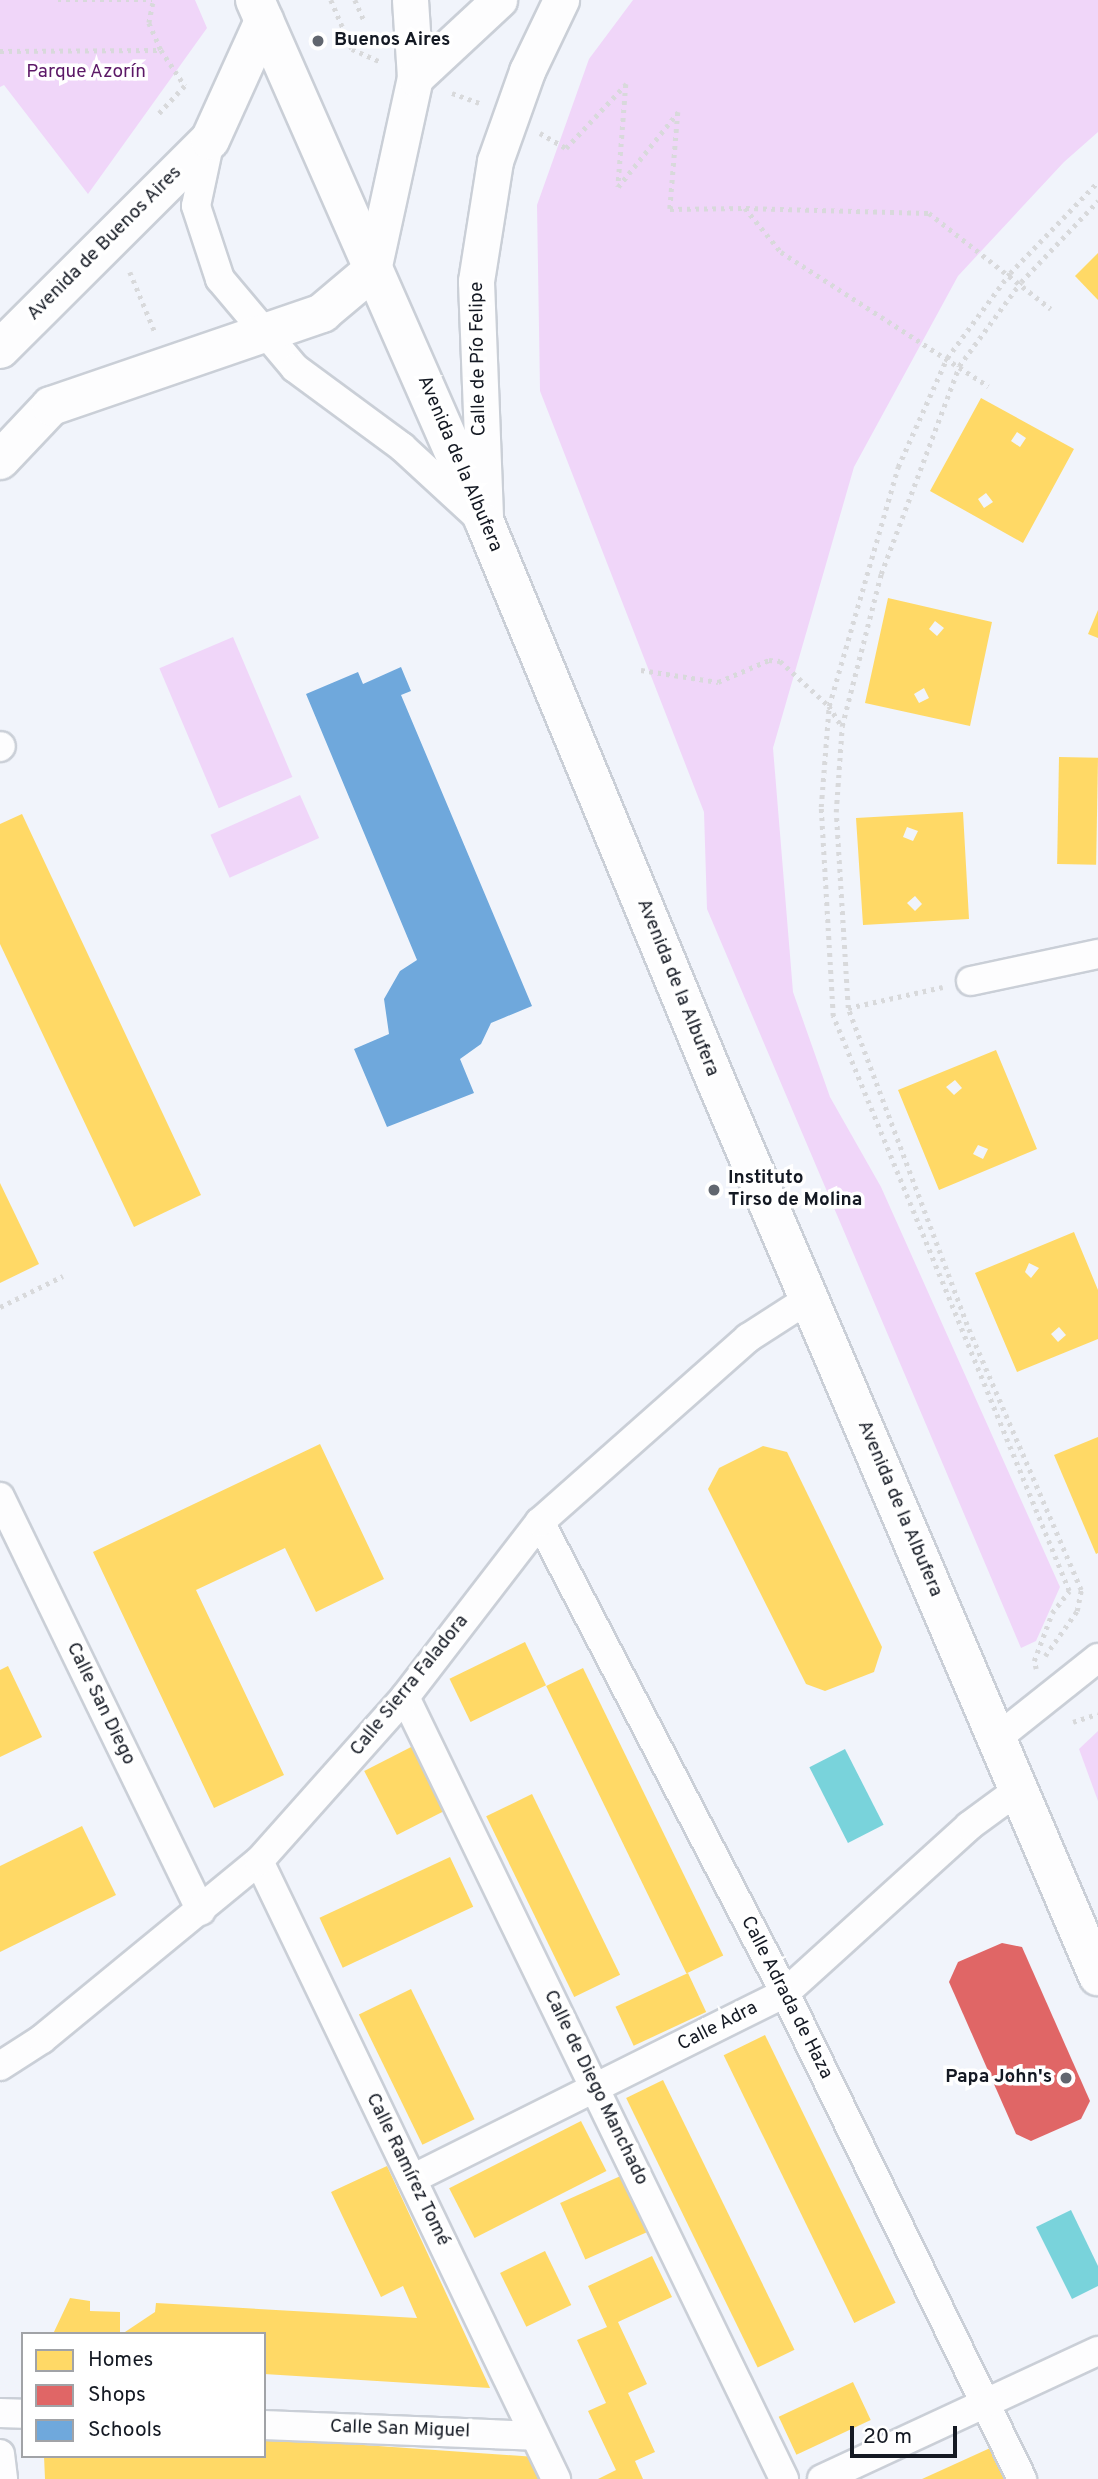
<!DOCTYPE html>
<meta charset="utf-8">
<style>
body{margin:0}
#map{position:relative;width:1098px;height:2479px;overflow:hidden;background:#f1f4fb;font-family:Overpass,sans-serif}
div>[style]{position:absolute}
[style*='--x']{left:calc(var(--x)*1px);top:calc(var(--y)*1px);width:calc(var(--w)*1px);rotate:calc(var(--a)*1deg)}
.green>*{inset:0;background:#f0d6f9;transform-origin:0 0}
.water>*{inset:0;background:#79d3db;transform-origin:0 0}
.homes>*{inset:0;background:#ffd966;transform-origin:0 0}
.shops>*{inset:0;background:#e06666}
.schools>*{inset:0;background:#6fa8dc}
.path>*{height:4.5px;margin-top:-2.25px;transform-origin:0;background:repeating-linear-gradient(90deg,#d8d9db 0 3.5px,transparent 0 8.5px)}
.roads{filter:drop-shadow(2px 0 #cacfd7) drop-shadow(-2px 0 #cacfd7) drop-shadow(0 2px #cacfd7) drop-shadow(0 -2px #cacfd7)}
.minor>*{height:28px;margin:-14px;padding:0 14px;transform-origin:14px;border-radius:14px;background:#fdfdfe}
.tertiary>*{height:35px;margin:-17.5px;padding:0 17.5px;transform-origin:17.5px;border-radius:17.5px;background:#fdfdfe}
.secondary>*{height:38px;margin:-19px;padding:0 19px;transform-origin:19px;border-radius:19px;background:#fdfdfe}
.primary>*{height:38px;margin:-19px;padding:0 19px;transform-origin:19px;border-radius:19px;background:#fdfdfe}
.dots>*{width:19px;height:19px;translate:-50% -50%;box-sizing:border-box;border:4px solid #fff;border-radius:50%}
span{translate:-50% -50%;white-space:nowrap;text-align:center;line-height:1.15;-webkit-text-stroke:7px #fff;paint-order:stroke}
.poi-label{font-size:19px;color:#141923;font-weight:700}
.left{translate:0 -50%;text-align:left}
.right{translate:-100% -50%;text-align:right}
.park-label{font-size:19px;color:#5b1866}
.street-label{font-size:19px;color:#141923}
.legend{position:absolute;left:21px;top:2332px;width:245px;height:126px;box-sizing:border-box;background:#fff;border:2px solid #a1a3a7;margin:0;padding:9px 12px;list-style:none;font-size:21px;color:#141923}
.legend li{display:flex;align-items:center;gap:14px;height:35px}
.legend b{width:35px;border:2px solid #a1a3a7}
.scale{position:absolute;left:850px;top:2426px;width:107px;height:32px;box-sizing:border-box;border:4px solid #141923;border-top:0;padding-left:9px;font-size:21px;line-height:24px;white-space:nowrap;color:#141923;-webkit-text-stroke:5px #fff;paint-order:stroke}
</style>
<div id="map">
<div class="green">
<i style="clip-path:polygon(0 0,195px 0,207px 28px,88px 194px,4px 85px,0 87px)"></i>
<i style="clip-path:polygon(633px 0,1098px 0,1098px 132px,1064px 162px,958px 276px,854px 467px,773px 748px,793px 992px,830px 1097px,881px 1187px,1060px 1587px,1036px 1641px,1021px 1648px,707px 909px,704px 812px,540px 391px,537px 205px,589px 59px)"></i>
<i style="left:233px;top:637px;width:152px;height:80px;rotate:67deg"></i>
<i style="left:300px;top:795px;width:47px;height:98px;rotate:66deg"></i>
<i style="clip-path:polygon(1098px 1731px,1098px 1801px,1079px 1749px)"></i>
</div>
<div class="water">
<i style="left:845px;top:1749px;width:85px;height:40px;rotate:63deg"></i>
<i style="clip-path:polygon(1071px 2210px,1098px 2266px,1098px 2286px,1072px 2299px,1036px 2227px)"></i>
</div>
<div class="homes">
<i style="clip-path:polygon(1098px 253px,1098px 300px,1075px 276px)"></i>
<i style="clip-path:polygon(evenodd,981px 398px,1074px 449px,1023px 543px,930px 491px,981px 398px,1017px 432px,1026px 438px,1020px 447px,1011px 441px,1017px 432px,981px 398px,986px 493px,993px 502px,984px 508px,978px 499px,986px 493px)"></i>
<i style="clip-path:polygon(evenodd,888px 598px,992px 622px,970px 726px,865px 703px,888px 598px,935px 621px,944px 628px,937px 636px,929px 629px,935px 621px,888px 598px,924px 688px,929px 698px,919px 703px,914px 694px,924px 688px)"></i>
<i style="clip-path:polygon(1098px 610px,1098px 638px,1088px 634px)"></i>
<i style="left:1059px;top:757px;width:39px;height:107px;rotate:1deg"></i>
<i style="clip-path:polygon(evenodd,963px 812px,969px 919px,863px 925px,856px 818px,963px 812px,907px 827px,918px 831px,913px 841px,903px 837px,907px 827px,963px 812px,915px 896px,922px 904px,915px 911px,907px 903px,915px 896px)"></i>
<i style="clip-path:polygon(22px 814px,201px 1195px,134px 1227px,0 944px,0 824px)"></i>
<i style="clip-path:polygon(evenodd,996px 1050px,1037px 1149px,939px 1190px,898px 1090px,996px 1050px,955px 1080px,962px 1088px,954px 1095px,946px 1087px,955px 1080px,996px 1050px,978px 1145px,988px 1149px,983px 1159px,973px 1154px,978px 1145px)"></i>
<i style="clip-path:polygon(0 1183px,39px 1264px,0 1283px)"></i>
<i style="clip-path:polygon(evenodd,1074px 1232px,1098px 1290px,1098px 1339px,1017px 1372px,975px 1273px,1074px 1232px,1029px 1263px,1039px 1268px,1031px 1278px,1025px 1272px,1029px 1263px,1074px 1232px,1059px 1327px,1066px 1335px,1058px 1342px,1051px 1334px,1059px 1327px)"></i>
<i style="clip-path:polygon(1098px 1437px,1098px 1553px,1096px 1554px,1054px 1455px)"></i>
<i style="clip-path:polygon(320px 1444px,384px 1579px,316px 1612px,285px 1548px,196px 1590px,284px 1775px,214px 1808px,93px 1552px)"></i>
<i style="clip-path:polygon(763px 1446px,787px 1452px,882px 1647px,874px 1672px,825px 1691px,806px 1684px,708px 1489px,719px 1468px)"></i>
<i style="left:525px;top:1642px;width:48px;height:84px;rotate:64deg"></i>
<i style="clip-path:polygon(8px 1666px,42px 1737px,0 1757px,0 1670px)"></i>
<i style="left:583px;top:1668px;width:320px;height:41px;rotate:64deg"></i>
<i style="left:415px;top:1745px;width:72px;height:57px;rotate:63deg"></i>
<i style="left:532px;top:1794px;width:201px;height:51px;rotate:64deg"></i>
<i style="clip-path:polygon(82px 1826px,116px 1895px,0 1952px,0 1866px)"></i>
<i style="left:450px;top:1857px;width:55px;height:144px;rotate:65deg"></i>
<i style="left:688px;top:1973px;width:43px;height:80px;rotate:65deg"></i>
<i style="left:411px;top:1989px;width:145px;height:58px;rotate:64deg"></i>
<i style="left:765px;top:2035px;width:298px;height:46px;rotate:64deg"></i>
<i style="left:663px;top:2080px;width:300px;height:41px;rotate:64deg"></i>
<i style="left:581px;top:2121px;width:56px;height:148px;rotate:63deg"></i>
<i style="clip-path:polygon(387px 2166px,490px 2388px,264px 2374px,264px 2334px,122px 2334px,155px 2312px,156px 2303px,417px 2318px,403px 2286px,381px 2297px,331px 2192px)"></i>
<i style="left:625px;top:2174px;width:62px;height:71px;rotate:66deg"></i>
<i style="left:545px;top:2251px;width:60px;height:50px;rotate:64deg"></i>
<i style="clip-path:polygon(652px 2256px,672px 2297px,618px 2322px,647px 2384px,628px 2393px,655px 2452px,635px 2461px,643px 2479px,598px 2479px,616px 2470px,588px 2411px,606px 2403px,577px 2340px,607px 2327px,588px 2286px)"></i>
<i style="clip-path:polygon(70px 2298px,90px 2301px,90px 2311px,120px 2312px,120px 2334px,53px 2334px)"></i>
<i style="left:853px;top:2382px;width:42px;height:82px;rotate:65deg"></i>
<i style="clip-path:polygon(264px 2438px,536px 2457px,547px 2479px,45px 2479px,44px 2456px,264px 2456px)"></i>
<i style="clip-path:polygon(999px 2444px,1015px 2479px,922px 2479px)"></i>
</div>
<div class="shops">
<i style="clip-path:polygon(1002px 1943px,1022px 1947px,1090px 2101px,1081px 2119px,1031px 2141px,1016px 2134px,949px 1982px,958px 1962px)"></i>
</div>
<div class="schools">
<i style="clip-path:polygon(401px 667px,411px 691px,401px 695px,532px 1006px,491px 1023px,481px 1044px,460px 1059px,474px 1093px,387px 1127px,354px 1049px,389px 1034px,384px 999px,400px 971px,417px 960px,306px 694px,358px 672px,363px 684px)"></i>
</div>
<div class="path">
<i style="--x:58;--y:0;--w:94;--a:0"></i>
<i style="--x:331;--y:0;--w:53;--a:66.8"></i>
<i style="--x:352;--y:49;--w:30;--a:24"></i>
<i style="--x:355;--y:0;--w:22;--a:66"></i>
<i style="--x:153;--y:3;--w:20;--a:101"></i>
<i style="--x:149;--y:23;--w:30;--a:66"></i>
<i style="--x:161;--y:50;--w:43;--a:56.3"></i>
<i style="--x:185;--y:86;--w:41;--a:133"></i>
<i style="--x:0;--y:51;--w:161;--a:-0.4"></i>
<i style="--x:452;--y:93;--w:29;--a:20"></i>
<i style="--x:540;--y:133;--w:30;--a:30"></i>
<i style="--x:566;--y:148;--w:88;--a:-46.8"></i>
<i style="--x:626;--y:84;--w:103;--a:94.4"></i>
<i style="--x:618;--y:187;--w:96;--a:-51.3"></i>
<i style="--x:678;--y:112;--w:97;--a:94.7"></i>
<i style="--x:670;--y:209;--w:75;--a:-0.8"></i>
<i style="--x:745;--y:208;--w:57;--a:50.7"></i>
<i style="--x:781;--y:252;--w:247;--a:32.9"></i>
<i style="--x:746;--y:208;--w:183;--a:1.6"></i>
<i style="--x:929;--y:213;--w:155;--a:38.2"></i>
<i style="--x:130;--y:272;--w:65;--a:67.4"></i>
<i style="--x:641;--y:670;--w:78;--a:8.9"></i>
<i style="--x:718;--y:682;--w:56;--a:-23.3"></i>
<i style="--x:769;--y:660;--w:11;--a:5"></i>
<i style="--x:780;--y:661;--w:67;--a:42.6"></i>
<i style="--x:829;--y:706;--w:22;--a:58"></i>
<i style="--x:848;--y:1008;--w:97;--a:-12.5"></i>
<i style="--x:0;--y:1307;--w:70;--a:-26.2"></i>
<i style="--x:1045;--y:1656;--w:55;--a:-54.6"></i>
<i style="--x:1077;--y:1611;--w:21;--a:-79"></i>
<i style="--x:1081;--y:1590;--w:288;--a:-113.3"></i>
<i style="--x:967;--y:1325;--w:339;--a:-110.6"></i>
<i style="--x:848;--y:1008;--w:196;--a:-93.5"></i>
<i style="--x:836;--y:812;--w:86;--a:-86"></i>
<i style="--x:842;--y:726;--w:157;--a:-75.6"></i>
<i style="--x:881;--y:574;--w:222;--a:-69.4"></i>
<i style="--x:959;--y:366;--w:104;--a:-53.6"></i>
<i style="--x:1021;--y:282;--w:112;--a:-46.5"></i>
<i style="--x:1036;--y:1669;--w:8;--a:-104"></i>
<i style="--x:1034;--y:1661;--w:51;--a:-69.4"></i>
<i style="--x:1052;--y:1613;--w:28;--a:-52"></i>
<i style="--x:1069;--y:1591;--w:622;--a:-112.31"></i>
<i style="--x:833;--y:1016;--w:209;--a:-93.3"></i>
<i style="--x:821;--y:807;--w:101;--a:-85.5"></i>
<i style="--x:829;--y:706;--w:249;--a:-73.9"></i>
<i style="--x:898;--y:467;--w:120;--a:-65.8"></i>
<i style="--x:947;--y:358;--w:106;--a:-53.5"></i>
<i style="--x:1010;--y:273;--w:127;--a:-46"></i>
<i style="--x:1073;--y:1722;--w:26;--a:-18"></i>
</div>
<div class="roads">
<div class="minor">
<i style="--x:210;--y:140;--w:67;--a:102"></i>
<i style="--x:196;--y:206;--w:77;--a:71.8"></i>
<i style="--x:220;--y:279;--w:116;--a:49.9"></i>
<i style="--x:295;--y:368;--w:133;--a:36.4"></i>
<i style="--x:402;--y:447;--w:103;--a:42.6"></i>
<i style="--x:0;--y:747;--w:1;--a:-45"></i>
<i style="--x:971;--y:981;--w:130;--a:-12"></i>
<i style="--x:0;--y:1497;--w:460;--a:64.1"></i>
<i style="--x:540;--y:1522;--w:531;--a:62.52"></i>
<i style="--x:785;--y:1993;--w:541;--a:64"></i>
<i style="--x:405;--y:1697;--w:869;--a:64.14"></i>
<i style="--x:996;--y:1739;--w:130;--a:-38.5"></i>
<i style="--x:259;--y:1861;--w:686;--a:64.33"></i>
<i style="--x:0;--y:2066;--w:50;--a:-32.7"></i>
<i style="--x:42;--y:2039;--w:281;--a:-39.4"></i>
<i style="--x:259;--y:1861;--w:220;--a:-48.3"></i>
<i style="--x:405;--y:1697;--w:221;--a:-52.4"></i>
<i style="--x:540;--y:1522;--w:278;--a:-41.5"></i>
<i style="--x:748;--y:1338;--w:74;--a:-32.8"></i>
<i style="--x:412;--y:2179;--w:417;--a:-26.5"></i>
<i style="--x:785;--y:1993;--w:248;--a:-42.2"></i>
<i style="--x:969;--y:1826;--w:61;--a:-36.3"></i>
<i style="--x:0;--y:2413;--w:23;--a:2"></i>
<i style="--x:264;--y:2425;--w:271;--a:2.3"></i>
<i style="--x:0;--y:2454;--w:25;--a:83"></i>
<i style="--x:822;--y:2479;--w:304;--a:-24.9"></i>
</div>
<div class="tertiary">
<i style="--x:410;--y:0;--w:78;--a:86.3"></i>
<i style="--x:373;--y:270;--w:197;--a:-77.7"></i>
<i style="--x:415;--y:78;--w:115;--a:-42.9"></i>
<i style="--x:485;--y:516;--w:235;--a:-92.2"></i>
<i style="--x:476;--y:281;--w:121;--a:-81"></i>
<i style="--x:495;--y:161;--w:96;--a:-70.4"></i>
<i style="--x:527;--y:71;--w:79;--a:-64.4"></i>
</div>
<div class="secondary">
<i style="--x:0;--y:349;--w:296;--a:-44.9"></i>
<i style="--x:210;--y:140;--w:131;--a:-65.6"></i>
<i style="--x:0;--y:460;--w:74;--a:-46.6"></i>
<i style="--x:51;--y:406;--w:287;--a:-18.9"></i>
<i style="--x:322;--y:313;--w:67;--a:-40.1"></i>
</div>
<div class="primary">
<i style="--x:255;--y:0;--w:571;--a:66.26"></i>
<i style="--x:485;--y:523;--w:609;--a:67.52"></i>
<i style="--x:718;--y:1086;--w:968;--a:66.88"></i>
</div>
</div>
<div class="dots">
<i style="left:318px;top:41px;background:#61666f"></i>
<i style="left:714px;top:1190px;background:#61666f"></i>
<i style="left:1066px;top:2078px;background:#61666f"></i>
</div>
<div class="poi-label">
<span class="left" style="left:334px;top:41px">Buenos Aires</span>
<span class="left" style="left:728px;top:1190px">Instituto<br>Tirso de Molina</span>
<span class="right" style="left:1052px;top:2078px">Papa John's</span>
</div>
<div class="park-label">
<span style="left:86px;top:73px">Parque Azorín</span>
</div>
<div class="street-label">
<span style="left:105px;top:244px;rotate:-45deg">Avenida de Buenos Aires</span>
<span style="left:479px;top:359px;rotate:-91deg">Calle de Pío Felipe</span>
<span style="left:459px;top:464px;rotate:67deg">Avenida de la Albufera</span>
<span style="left:677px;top:988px;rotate:68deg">Avenida de la Albufera</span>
<span style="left:899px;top:1509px;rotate:67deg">Avenida de la Albufera</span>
<span style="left:410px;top:1686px;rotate:-51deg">Calle Sierra Faladora</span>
<span style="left:100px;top:1704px;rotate:64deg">Calle San Diego</span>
<span style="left:786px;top:1998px;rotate:63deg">Calle Adrada de Haza</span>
<span style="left:718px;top:2027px;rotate:-27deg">Calle Adra</span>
<span style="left:595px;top:2088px;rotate:64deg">Calle de Diego Manchado</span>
<span style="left:407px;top:2170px;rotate:64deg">Calle Ramírez Tomé</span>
<span style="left:400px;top:2430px;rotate:2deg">Calle San Miguel</span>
</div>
<ul class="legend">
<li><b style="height:19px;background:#ffd966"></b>Homes</li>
<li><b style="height:19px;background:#e06666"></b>Shops</li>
<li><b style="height:19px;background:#6fa8dc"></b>Schools</li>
</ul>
<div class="scale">20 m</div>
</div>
